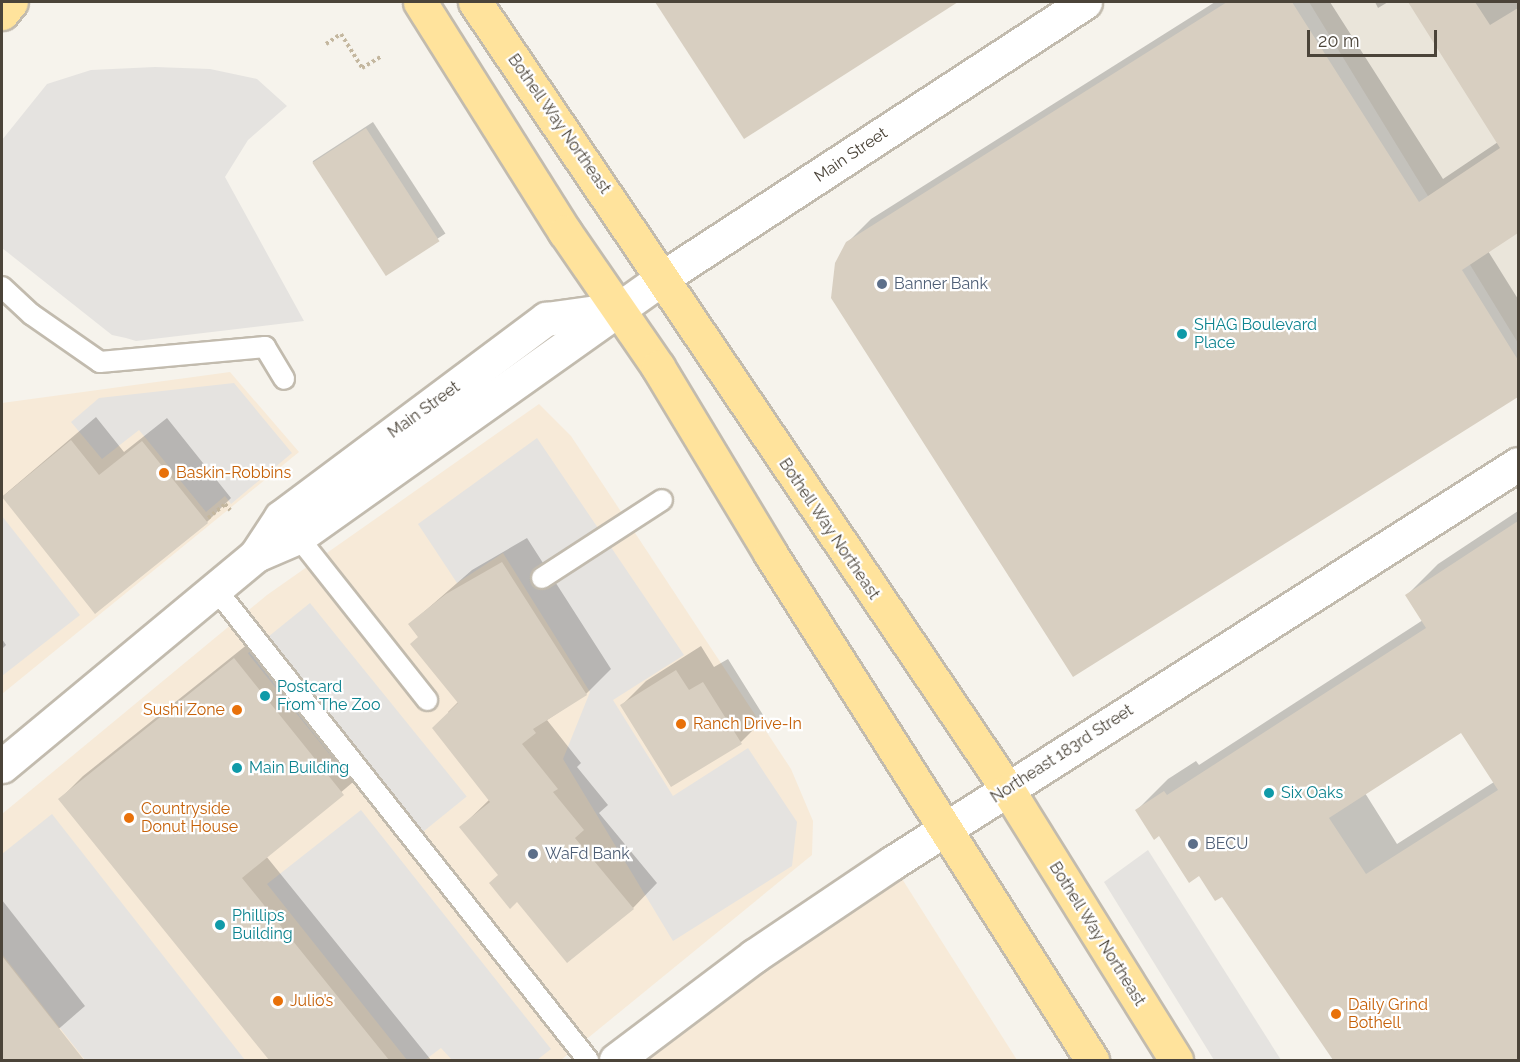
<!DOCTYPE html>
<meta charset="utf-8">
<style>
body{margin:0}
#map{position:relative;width:1520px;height:1062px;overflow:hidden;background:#f6f3ec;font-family:Raleway,sans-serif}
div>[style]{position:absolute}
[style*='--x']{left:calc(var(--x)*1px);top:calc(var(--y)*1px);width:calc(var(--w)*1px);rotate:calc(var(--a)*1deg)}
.residential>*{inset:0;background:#eae5da}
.commercial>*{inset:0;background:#f7ead8}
.parking>*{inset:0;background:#e5e3e0;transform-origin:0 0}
.shadow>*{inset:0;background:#0003;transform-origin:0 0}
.building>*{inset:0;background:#d8cfc1;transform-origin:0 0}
.path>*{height:4px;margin-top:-2px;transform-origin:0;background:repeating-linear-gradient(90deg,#c4b79f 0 3px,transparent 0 6px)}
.roads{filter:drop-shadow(2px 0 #c2bbae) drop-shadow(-2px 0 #c2bbae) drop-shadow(0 2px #c2bbae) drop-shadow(0 -2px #c2bbae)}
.service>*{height:20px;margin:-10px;padding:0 10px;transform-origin:10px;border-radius:10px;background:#fff}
.minor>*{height:33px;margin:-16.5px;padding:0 16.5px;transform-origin:16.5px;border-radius:16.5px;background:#fff}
.primary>*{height:33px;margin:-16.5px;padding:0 16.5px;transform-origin:16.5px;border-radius:16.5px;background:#ffe39c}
.dots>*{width:16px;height:16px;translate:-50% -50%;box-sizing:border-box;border:3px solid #fff;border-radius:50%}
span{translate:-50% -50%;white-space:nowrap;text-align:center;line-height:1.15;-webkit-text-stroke:4.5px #fff;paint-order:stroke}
.street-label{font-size:16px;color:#4b4439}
.service-label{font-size:16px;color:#4e5e75}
.left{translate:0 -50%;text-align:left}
.culture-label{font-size:16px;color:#0d838f}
.food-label{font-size:16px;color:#c56008}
.right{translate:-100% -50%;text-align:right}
.frame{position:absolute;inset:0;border:3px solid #4b4439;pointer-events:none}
.scale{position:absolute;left:1307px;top:30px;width:130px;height:27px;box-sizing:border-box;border:3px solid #4b4439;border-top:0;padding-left:8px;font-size:18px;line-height:21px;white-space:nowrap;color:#4b4439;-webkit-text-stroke:4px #fff;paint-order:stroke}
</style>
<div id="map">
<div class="residential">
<i style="clip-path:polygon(1309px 2px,1518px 2px,1518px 343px)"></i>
</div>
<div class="commercial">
<i style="clip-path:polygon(230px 372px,299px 452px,2px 694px,2px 403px)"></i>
<i style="clip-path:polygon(539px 404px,571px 436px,791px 769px,813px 821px,812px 855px,561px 1060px,2px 1060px,2px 814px,267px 595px)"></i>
<i style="clip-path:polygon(892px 863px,1017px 1060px,616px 1060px)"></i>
</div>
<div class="parking">
<i style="clip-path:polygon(155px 67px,210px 69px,257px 79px,287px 106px,248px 140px,225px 177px,304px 321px,136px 341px,126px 338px,112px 335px,2px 248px,2px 140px,47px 84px,91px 70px)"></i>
<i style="clip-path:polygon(234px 383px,292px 453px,231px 504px,225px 496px,206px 512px,139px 430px,102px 459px,71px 422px,99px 398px)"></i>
<i style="clip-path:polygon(537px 438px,684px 655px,613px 700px,673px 796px,748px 748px,797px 822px,792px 866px,673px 941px,563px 759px,590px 692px,503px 553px,457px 583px,418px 524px)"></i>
<i style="clip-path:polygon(2px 516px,80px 615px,2px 676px)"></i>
<i style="left:310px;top:603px;width:249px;height:80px;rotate:51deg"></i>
<i style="clip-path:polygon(361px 810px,551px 1049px,537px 1060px,452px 1060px,441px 1048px,425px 1060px,407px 1060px,267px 884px)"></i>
<i style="clip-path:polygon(52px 814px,245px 1060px,85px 1060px,2px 954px,2px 854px)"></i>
<i style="clip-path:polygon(1148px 850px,1281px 1060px,1214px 1060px,1104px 882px)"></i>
</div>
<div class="shadow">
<i style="clip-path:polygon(656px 2px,954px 2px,744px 137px)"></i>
<i style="clip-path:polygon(1215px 2px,1330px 2px,1443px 179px,1498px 142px,1409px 2px,1518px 2px,1518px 231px,1488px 251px,1518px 299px,1518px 395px,1073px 675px,847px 243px,871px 219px)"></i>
<i style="clip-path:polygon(1375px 2px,1388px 2px,1378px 8px)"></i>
<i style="left:373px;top:122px;width:133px;height:72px;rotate:57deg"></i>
<i style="clip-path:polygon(96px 417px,124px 452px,167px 418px,231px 498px,207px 522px,95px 612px,3px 496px)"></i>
<i style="clip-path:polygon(evenodd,1518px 511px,1518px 1060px,1335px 1060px,1223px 895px,1137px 810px,1168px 779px,1196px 761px,1199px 765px,1423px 620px,1407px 595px,1438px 564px,1518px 511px,1461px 731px,1494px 782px,1397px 844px,1365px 793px,1461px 731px)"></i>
<i style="clip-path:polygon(527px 538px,611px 669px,586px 694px,547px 720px,581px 763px,577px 767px,608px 805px,599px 813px,657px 883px,633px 908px,500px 874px,461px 827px,490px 799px,448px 712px,459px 701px,410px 624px,472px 570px)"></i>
<i style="clip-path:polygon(258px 636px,366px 771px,266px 856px,431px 1060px,271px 1060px,60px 799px,83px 776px)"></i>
<i style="clip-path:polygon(2px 639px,6px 645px,2px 649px)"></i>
<i style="clip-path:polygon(701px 646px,714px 667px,728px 659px,765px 718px,741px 742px,622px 705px,646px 681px)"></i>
<i style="clip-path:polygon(2px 900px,85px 1006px,23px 1060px,2px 1060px)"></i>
</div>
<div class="building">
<i style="clip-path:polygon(655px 2px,958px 2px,744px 139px)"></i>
<i style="clip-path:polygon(1227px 2px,1292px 2px,1419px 202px,1500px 148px,1408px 2px,1475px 2px,1490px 25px,1518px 8px,1518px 233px,1462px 270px,1518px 360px,1518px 397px,1073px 677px,831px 298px,835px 263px,846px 242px)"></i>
<i style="left:366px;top:128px;width:135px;height:64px;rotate:57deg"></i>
<i style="clip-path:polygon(71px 440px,99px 475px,142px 441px,208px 523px,95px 614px,2px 497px)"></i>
<i style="clip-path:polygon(evenodd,1518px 521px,1518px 1060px,1333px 1060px,1222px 897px,1215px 901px,1199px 876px,1189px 883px,1159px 836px,1154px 840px,1135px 810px,1164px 791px,1167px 795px,1426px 628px,1405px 595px,1518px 521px,1461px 733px,1498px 790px,1366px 874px,1329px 818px,1461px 733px)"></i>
<i style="clip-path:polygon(502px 562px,587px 695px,533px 729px,536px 733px,522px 744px,558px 789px,553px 792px,584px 830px,575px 838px,634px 909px,567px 963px,517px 902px,510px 909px,489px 883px,498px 875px,459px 827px,490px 802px,432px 728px,458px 703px,410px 644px,418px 637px,408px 624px,446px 594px)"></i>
<i style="clip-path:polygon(234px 658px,344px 795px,242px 878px,389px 1060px,269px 1060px,58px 799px)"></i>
<i style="clip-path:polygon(676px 670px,689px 690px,703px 682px,742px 744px,671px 787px,620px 705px)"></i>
<i style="clip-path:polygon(2px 956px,84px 1060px,2px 1060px)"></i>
</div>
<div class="path">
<i style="--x:326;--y:44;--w:18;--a:-34"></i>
<i style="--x:341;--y:34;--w:40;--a:58"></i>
<i style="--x:362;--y:68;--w:23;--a:-31"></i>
<i style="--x:208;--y:518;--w:22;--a:-39"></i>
<i style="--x:225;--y:504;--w:8;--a:50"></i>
</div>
<div class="roads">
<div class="service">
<i style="--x:2;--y:287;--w:40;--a:43"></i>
<i style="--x:31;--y:314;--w:84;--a:34.8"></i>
<i style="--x:100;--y:362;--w:166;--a:-5.2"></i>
<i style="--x:265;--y:347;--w:37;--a:59"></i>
<i style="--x:298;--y:537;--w:208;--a:51.6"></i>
<i style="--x:542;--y:578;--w:143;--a:-33"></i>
<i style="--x:215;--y:588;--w:602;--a:51.68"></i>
</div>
<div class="minor">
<i style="--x:256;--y:555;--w:45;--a:-56.7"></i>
<i style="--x:281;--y:517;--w:331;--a:-36.8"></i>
<i style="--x:546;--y:319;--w:67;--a:-7.8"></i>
<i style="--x:2;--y:766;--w:330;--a:-39.7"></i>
<i style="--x:256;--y:555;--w:46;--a:-23.2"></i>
<i style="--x:298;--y:537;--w:447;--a:-35.4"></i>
<i style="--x:662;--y:278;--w:505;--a:-33.12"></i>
<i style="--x:616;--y:1060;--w:173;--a:-37"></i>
<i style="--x:754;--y:956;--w:166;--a:-34"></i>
<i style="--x:892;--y:863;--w:742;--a:-32.51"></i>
</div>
<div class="primary">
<i style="--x:420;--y:2;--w:272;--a:57.8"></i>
<i style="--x:565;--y:232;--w:164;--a:55.4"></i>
<i style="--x:658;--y:367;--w:217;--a:58.9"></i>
<i style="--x:770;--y:553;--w:601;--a:57.58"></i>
<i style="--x:475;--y:2;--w:951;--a:55.93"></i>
<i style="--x:1008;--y:790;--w:318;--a:58.1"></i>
<i style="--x:2;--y:13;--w:14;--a:-51"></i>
</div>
</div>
<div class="dots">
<i style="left:882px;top:284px;background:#5c6f8a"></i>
<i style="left:1182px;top:334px;background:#0f9aa8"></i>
<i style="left:164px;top:473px;background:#e8710a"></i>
<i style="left:265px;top:696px;background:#0f9aa8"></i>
<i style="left:237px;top:710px;background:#e8710a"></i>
<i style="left:681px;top:724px;background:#e8710a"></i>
<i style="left:237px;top:768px;background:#0f9aa8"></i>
<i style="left:1269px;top:793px;background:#0f9aa8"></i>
<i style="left:129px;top:818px;background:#e8710a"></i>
<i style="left:1193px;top:844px;background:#5c6f8a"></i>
<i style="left:533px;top:854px;background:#5c6f8a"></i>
<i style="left:220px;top:925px;background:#0f9aa8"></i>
<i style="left:278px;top:1001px;background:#e8710a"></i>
<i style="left:1336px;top:1014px;background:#e8710a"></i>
</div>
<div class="street-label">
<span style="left:559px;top:124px;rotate:55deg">Bothell Way Northeast</span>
<span style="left:851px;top:155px;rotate:-34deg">Main Street</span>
<span style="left:424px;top:410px;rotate:-36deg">Main Street</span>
<span style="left:829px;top:529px;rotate:56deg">Bothell Way Northeast</span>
<span style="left:1062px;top:754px;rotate:-33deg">Northeast 183rd Street</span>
<span style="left:1097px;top:934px;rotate:58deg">Bothell Way Northeast</span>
</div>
<div class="service-label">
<span class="left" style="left:894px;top:284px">Banner Bank</span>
<span class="left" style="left:1205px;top:844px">BECU</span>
<span class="left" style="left:545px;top:854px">WaFd Bank</span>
</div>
<div class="culture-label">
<span class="left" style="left:1194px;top:334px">SHAG Boulevard<br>Place</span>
<span class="left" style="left:277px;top:696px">Postcard<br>From The Zoo</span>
<span class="left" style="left:249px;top:768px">Main Building</span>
<span class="left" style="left:1281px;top:793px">Six Oaks</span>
<span class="left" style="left:232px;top:925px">Phillips<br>Building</span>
</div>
<div class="food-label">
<span class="left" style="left:176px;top:473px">Baskin-Robbins</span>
<span class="right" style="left:225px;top:710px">Sushi Zone</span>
<span class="left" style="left:693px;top:724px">Ranch Drive-In</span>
<span class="left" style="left:141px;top:818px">Countryside<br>Donut House</span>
<span class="left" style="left:290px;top:1001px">Julio’s</span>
<span class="left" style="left:1348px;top:1014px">Daily Grind<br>Bothell</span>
</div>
<div class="frame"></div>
<div class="scale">20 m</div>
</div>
